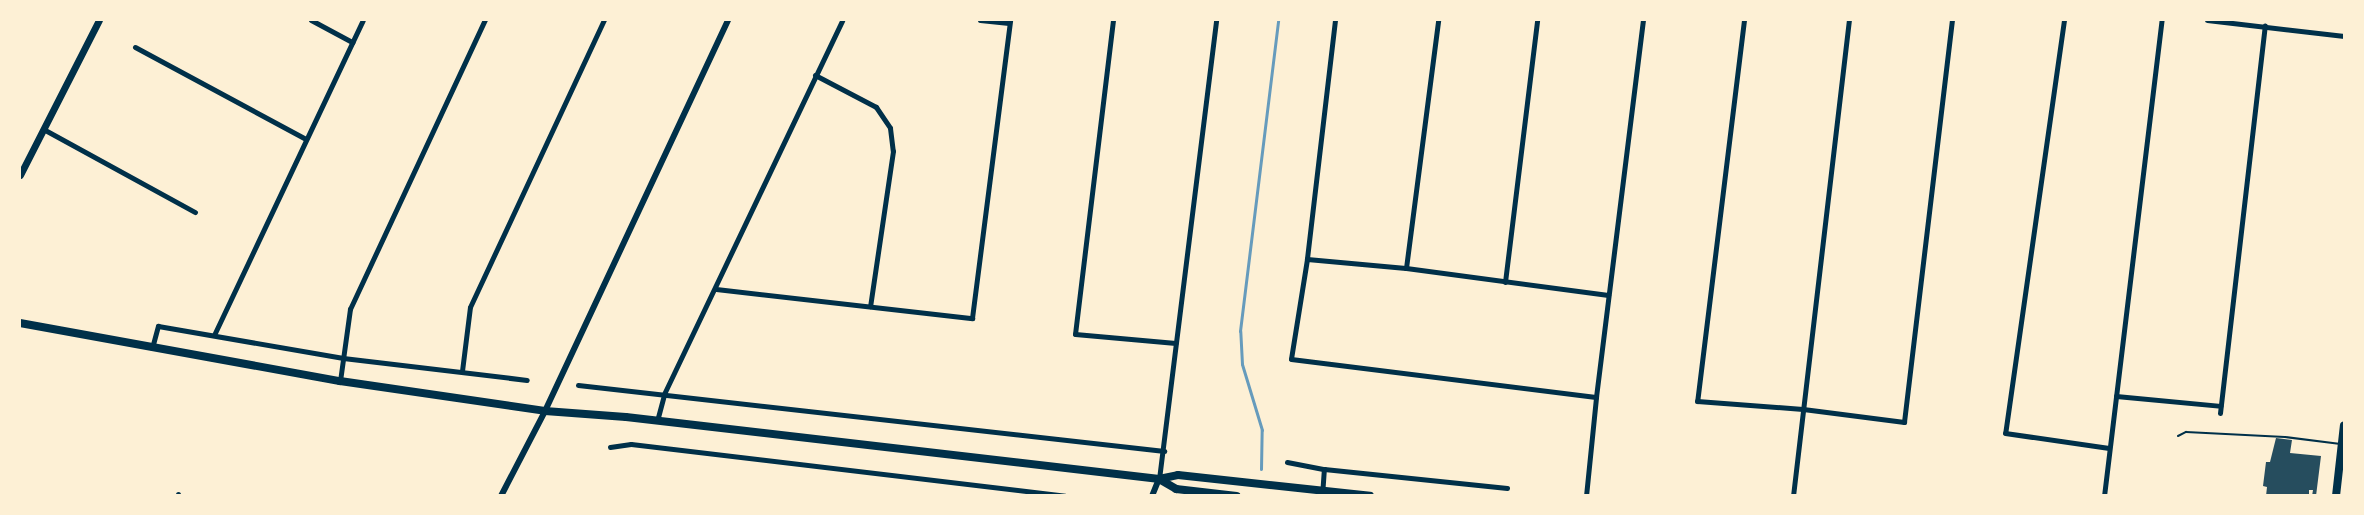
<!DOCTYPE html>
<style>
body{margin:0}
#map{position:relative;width:2364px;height:515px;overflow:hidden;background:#fdf0d5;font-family:"Titillium Web",sans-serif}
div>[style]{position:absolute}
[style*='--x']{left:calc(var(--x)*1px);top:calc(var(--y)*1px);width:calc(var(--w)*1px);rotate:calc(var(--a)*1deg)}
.stream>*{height:3px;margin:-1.5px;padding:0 1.5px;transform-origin:1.5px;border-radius:1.5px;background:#669bbc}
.building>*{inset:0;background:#264d5e}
.service>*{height:2px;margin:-1px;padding:0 1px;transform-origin:1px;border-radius:1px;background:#003049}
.minor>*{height:5px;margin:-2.5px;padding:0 2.5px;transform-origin:2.5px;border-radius:2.5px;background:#003049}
.tertiary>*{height:6px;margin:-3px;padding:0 3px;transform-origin:3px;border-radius:3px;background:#003049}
.secondary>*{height:7px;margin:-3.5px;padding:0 3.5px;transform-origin:3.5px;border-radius:3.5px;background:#003049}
.primary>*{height:8px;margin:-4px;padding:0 4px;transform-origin:4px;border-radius:4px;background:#003049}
span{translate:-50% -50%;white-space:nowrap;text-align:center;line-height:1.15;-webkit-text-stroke:6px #fdf0d5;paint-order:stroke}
.frame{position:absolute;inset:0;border:21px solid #fdf0d5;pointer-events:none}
</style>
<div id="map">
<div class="stream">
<i style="--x:1261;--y:469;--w:39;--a:-89"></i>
<i style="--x:1262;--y:430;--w:69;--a:-106.9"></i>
<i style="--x:1242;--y:364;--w:33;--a:-93"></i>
<i style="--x:1240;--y:331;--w:313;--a:-83"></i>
</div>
<div class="building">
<i style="clip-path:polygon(2276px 438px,2292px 440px,2290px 453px,2321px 456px,2316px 496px,2312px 496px,2313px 490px,2309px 490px,2309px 496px,2266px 496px,2267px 487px,2263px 486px,2266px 462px,2270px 462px)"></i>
</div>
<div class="service">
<i style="--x:2178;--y:436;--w:9;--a:-27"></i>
<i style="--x:2186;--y:432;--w:99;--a:2.9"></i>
<i style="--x:2285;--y:437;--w:56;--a:7.1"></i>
</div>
<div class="minor">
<i style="--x:311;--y:20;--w:47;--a:28.2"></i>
<i style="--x:980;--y:20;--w:29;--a:6"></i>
<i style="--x:1113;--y:20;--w:316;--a:96.9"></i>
<i style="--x:1075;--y:334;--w:101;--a:5.1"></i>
<i style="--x:1335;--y:20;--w:241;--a:96.7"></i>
<i style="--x:1307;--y:259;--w:101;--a:99.1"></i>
<i style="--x:1291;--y:359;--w:307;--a:7.1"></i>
<i style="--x:1744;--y:20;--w:384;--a:97"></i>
<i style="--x:1697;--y:401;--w:106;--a:4.3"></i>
<i style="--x:1803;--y:409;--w:102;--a:7.3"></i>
<i style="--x:1904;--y:422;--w:405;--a:-83.2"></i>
<i style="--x:2064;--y:20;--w:417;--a:98.1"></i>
<i style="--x:2005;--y:433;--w:105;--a:8.2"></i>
<i style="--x:2207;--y:20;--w:138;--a:6.7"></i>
<i style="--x:135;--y:47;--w:194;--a:28.3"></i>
<i style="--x:815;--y:75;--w:69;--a:27.7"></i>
<i style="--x:876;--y:107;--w:25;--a:56"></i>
<i style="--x:890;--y:128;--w:23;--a:83"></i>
<i style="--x:893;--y:151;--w:157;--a:98.4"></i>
<i style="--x:45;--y:130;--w:171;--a:28.7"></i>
<i style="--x:1307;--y:259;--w:99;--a:5.2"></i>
<i style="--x:1406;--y:268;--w:204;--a:7.6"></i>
<i style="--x:1406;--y:268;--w:250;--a:-82.6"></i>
<i style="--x:1505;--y:282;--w:264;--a:-83"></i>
<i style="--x:716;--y:289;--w:258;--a:6.5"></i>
<i style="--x:972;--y:318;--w:300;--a:-82.7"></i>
<i style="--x:214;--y:335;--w:348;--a:-64.7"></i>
<i style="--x:152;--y:348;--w:23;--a:-75"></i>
<i style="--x:158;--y:326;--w:188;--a:9.8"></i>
<i style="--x:343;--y:358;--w:185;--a:6.8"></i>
<i style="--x:462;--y:371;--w:64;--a:-82.9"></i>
<i style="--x:470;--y:307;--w:317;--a:-65"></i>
<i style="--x:340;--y:381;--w:73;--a:-82.1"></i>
<i style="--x:350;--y:309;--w:319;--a:-65"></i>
<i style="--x:578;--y:385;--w:590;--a:6.43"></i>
<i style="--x:2116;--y:396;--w:105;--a:5.4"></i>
<i style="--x:2220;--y:413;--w:390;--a:-83.4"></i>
<i style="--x:657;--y:421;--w:28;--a:-75"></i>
<i style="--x:664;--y:394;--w:414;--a:-64.5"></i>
<i style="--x:610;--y:447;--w:21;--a:-8"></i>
<i style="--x:631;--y:444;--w:437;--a:6.8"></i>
<i style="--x:1287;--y:462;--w:38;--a:11"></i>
<i style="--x:1324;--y:469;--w:184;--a:5.9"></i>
<i style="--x:1159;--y:479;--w:463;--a:-82.9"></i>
<i style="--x:178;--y:496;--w:2;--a:-90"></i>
<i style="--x:1322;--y:496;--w:27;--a:-86"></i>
<i style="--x:1586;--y:496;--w:100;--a:-84.2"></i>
<i style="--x:1596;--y:397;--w:380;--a:-82.9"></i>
<i style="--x:1793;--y:496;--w:479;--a:-83.3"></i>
<i style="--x:2104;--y:496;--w:480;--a:-83.1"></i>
</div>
<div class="tertiary">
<i style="--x:501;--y:496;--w:96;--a:-62.6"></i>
<i style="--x:545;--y:411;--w:432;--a:-64.9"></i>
<i style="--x:1152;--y:496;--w:18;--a:-68"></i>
</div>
<div class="secondary">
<i style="--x:20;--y:175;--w:174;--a:-63"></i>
</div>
<div class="primary">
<i style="--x:20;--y:323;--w:325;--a:10.3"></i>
<i style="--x:340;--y:381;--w:207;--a:8.3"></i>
<i style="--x:545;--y:411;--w:81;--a:4.2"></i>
<i style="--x:626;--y:417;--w:537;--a:6.63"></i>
<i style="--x:1159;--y:479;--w:19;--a:-12"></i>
<i style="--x:1178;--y:475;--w:193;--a:6.2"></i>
<i style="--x:1159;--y:479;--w:20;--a:30"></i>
<i style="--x:1176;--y:489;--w:61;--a:6.5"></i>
<i style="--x:2336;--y:496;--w:71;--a:-83.6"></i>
</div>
<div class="frame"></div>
</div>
